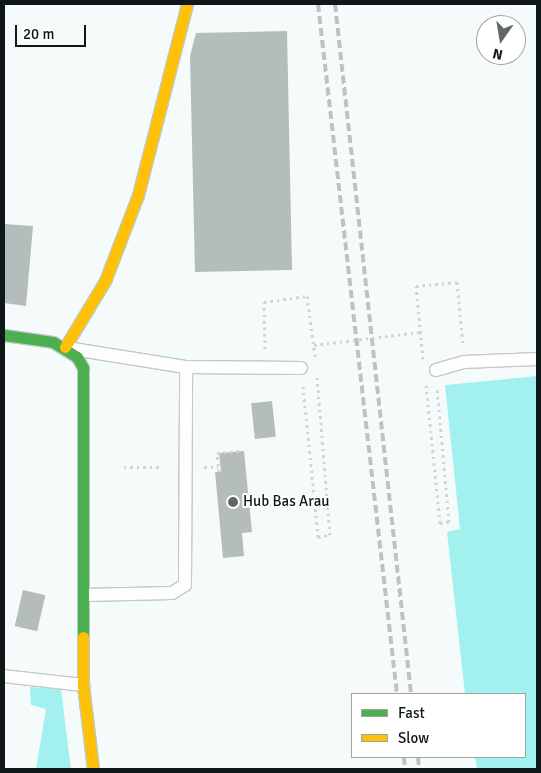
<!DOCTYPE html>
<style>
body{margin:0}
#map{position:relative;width:541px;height:773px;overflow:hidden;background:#f5fbfb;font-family:Signika,sans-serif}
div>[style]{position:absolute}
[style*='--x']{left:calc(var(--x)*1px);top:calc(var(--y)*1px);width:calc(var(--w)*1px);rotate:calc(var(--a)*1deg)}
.green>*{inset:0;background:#a2f1ee}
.building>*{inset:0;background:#b4bcbc;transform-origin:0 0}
.path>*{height:3px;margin-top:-1.5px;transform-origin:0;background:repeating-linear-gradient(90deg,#d2d4d4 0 2.5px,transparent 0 6.5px)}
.roads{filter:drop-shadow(1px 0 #c1cac9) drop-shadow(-1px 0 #c1cac9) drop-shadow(0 1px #c1cac9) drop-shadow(0 -1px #c1cac9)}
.lane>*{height:12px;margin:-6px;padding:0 6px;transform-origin:6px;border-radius:6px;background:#fefefe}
.fast>*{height:11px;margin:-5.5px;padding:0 5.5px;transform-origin:5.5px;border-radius:5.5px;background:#4caf50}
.slow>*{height:11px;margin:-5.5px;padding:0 5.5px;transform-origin:5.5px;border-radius:5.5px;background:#ffc107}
.rail>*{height:4px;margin-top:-2px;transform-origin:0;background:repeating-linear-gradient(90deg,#bfc2c2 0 8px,transparent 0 12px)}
.path-bridge>*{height:3px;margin-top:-1.5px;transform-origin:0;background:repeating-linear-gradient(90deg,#d2d4d4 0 2.5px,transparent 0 6.5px)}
.dots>*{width:14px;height:14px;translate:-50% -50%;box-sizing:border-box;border:2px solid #fff;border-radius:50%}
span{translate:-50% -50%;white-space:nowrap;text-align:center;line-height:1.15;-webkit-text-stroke:4px #fff;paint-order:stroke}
.poi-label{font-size:15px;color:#0e1818}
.left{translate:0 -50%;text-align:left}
.frame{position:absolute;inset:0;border:5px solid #0e1818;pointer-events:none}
.legend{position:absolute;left:351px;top:693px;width:175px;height:65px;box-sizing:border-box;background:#fff;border:1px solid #9fa3a3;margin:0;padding:6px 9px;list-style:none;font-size:15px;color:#0e1818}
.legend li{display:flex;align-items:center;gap:10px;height:25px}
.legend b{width:25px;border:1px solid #9fa3a3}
.north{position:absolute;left:476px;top:15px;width:50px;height:50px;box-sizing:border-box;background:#fff;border:1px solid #9fa3a3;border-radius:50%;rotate:193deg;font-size:14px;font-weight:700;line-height:20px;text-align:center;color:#0e1818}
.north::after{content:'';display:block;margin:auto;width:18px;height:22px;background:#5f6767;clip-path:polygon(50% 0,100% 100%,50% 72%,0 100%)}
.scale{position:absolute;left:15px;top:25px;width:71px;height:22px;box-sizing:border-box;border:2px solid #0e1818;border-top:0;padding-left:6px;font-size:15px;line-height:18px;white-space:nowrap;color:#0e1818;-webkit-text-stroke:4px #fff;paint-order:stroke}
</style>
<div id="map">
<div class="green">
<i style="clip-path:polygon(537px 376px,537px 769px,477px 769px,475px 757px,525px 757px,525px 694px,465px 694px,447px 532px,460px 529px,445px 385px)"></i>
<i style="clip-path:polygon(30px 687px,61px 689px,71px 769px,36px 769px,46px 709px,31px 705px)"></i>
</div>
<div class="building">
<i style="clip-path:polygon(287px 31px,292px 270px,195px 272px,190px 56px,196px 33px)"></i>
<i style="clip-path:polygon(4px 224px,33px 226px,26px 306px,4px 303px)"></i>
<i style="left:272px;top:401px;width:36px;height:21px;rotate:84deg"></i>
<i style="clip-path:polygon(244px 451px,252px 532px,242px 533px,244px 556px,223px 558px,215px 472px,221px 472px,219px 453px)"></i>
<i style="left:23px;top:590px;width:23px;height:37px;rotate:13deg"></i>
</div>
<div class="path">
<i style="--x:265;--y:349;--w:47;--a:-91.2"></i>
<i style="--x:264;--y:302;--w:43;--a:-7.9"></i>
<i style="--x:307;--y:296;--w:61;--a:82.4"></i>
<i style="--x:423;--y:359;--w:73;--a:-95.5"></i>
<i style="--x:416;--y:286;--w:41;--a:-5.6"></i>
<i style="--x:457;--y:282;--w:62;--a:84.5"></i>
<i style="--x:426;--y:385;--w:139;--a:84.2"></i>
<i style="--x:440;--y:523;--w:9;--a:-6"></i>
<i style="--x:449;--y:522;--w:135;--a:-95.1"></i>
<i style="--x:303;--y:386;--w:152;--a:84.3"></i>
<i style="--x:318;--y:537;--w:12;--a:-9"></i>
<i style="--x:330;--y:535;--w:158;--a:-94.7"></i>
<i style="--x:124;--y:467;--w:38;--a:0"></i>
<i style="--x:204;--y:467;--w:14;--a:0"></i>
<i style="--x:219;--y:472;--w:19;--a:-96"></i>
<i style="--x:217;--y:453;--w:22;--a:-5"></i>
</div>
<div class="roads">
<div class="lane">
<i style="--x:73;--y:349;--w:114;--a:9.1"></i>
<i style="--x:186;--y:367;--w:115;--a:0.5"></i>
<i style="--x:436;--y:370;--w:29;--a:-16"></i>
<i style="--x:464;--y:362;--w:73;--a:-2.4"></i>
<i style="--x:84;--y:595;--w:88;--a:-1.3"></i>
<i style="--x:172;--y:593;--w:15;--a:-32"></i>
<i style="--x:185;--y:585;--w:218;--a:-89.7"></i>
<i style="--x:4;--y:676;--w:80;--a:6.5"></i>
</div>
<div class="fast">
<i style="--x:4;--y:335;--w:49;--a:8.1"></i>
<i style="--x:53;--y:342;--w:28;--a:32"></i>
<i style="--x:77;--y:357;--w:13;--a:61"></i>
<i style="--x:83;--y:368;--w:269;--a:90"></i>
</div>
<div class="slow">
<i style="--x:65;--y:347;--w:77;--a:-58.8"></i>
<i style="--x:105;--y:281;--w:92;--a:-69"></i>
<i style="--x:138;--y:195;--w:197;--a:-75.6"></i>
<i style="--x:83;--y:637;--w:48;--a:90"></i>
<i style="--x:83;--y:685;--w:85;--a:83.2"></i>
</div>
</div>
<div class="rail">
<i style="--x:318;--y:4;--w:695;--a:83.47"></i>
<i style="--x:335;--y:4;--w:694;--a:83.71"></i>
<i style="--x:404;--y:757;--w:12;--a:85"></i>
<i style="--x:418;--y:757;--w:12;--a:85"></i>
</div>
<div class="path-bridge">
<i style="--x:314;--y:345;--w:107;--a:-7"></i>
</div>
<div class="dots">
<i style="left:233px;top:502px;background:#5f6767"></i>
</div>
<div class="poi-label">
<span class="left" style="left:243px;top:502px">Hub Bas Arau</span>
</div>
<div class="frame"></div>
<ul class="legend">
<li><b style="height:6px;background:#4caf50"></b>Fast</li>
<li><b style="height:6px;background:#ffc107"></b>Slow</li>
</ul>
<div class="north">N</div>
<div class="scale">20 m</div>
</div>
